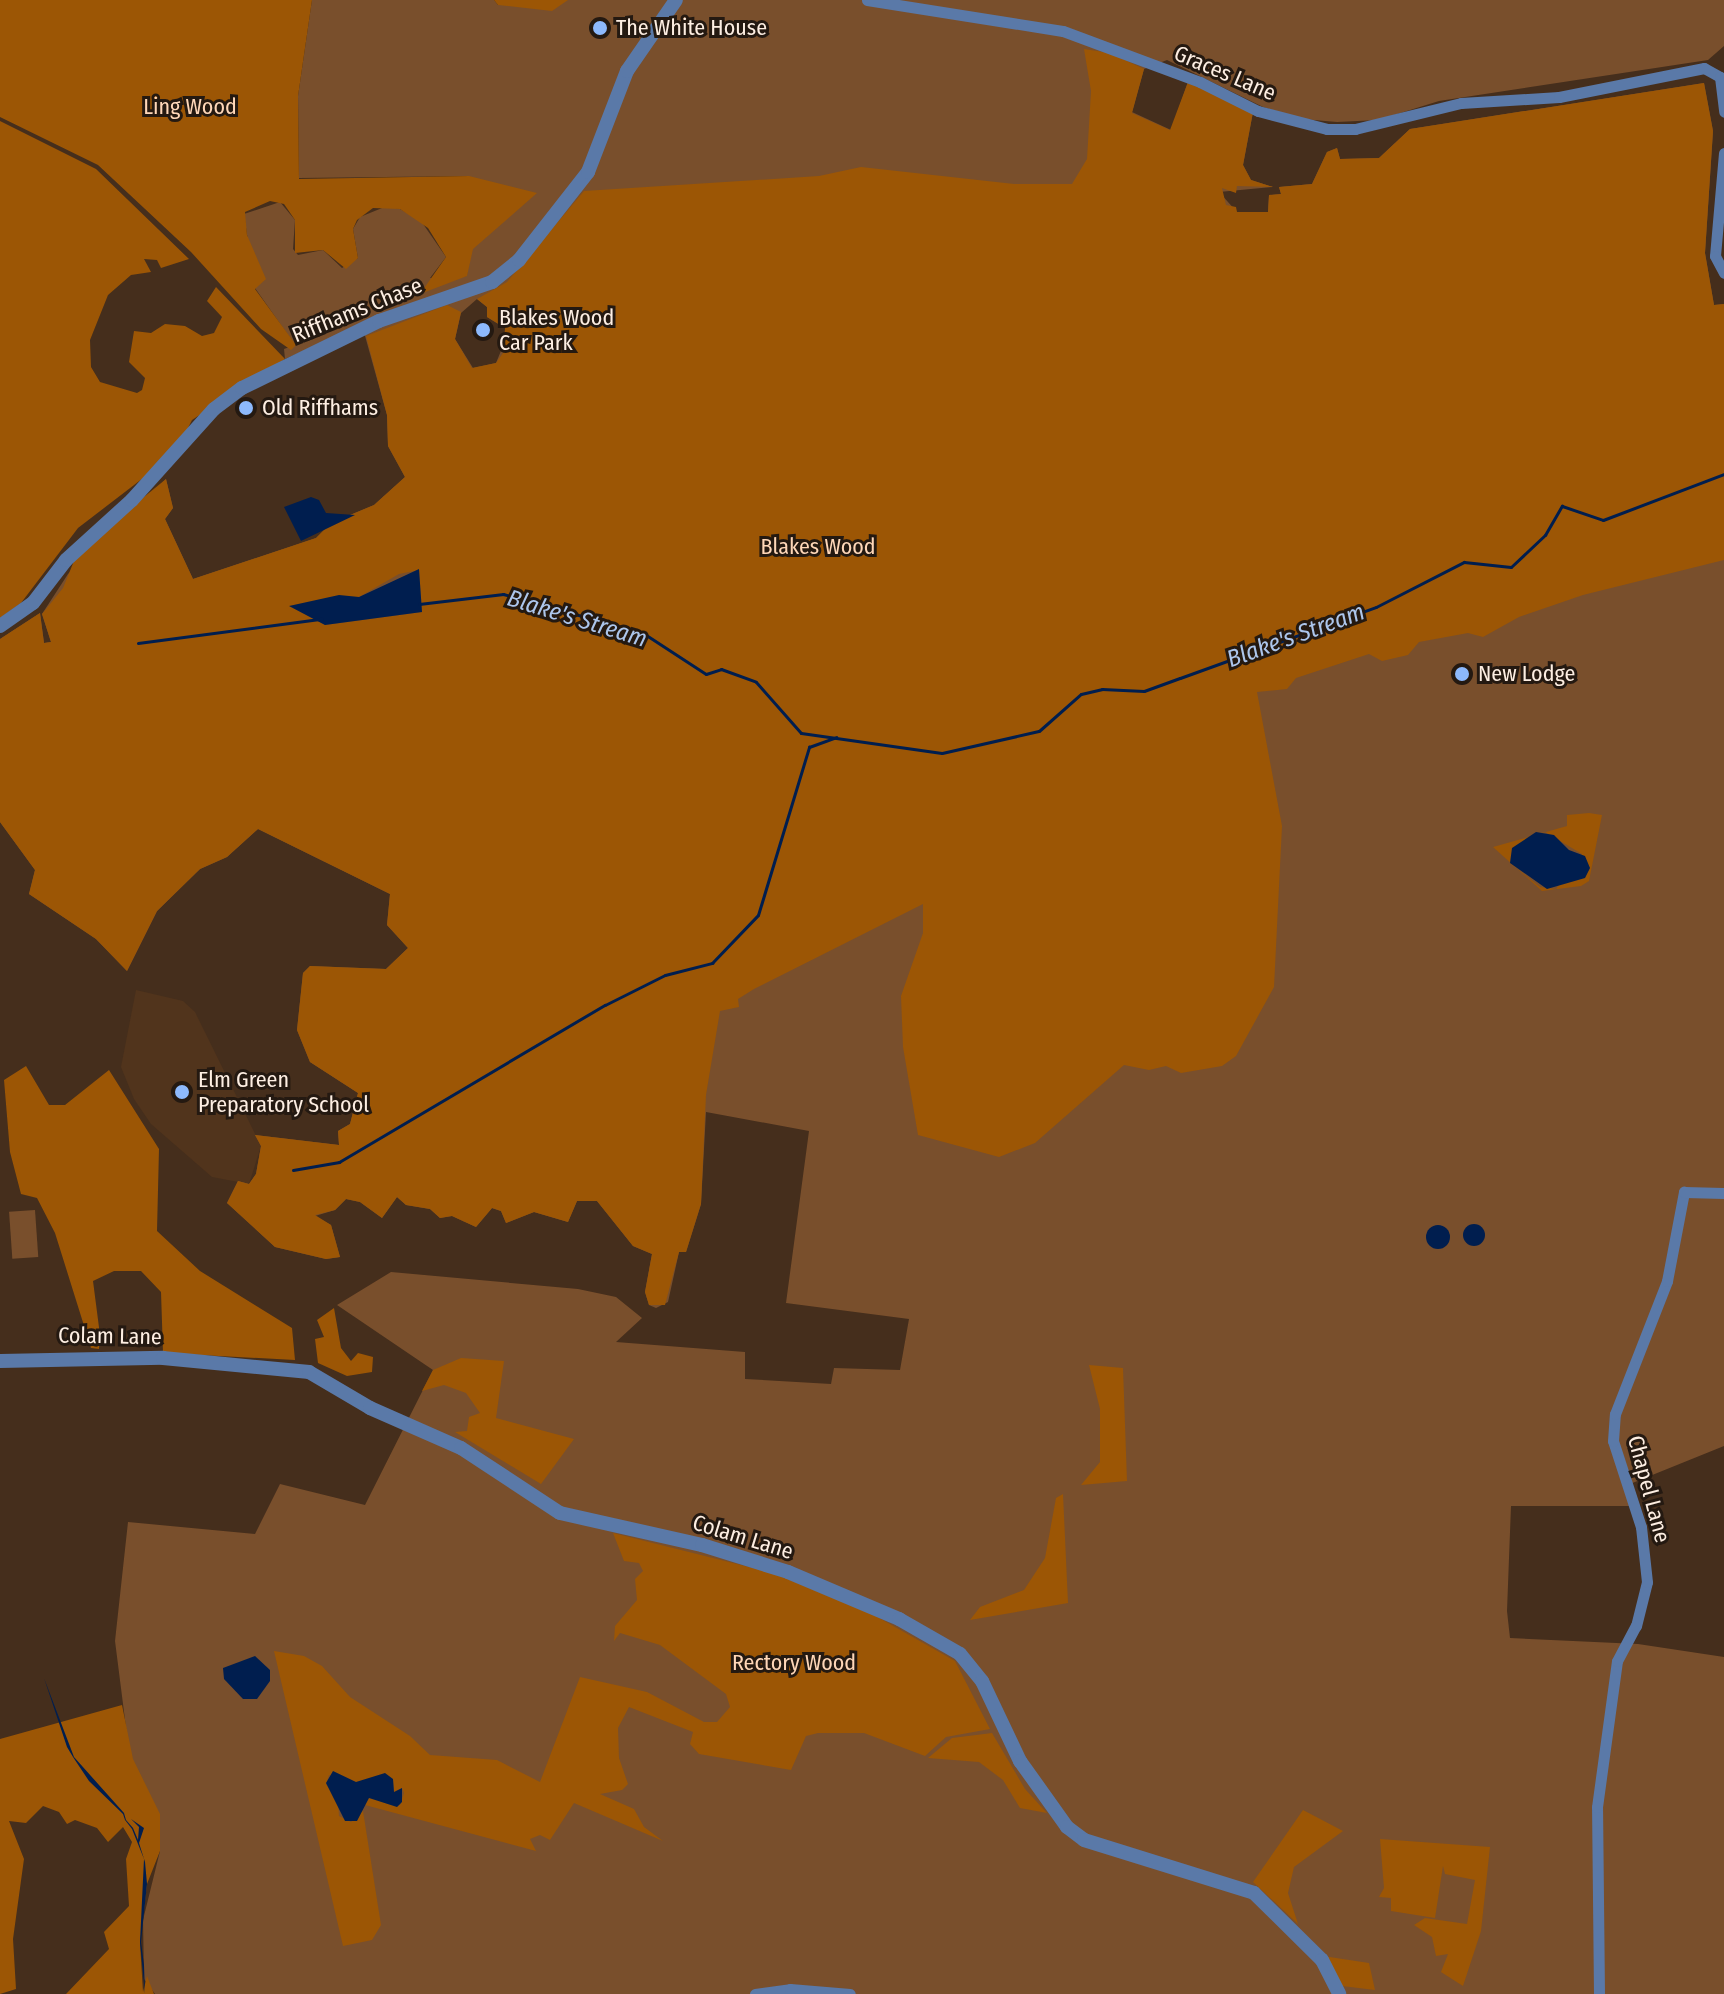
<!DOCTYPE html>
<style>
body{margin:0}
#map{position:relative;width:1724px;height:1994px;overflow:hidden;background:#452e1c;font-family:"Fira Sans Condensed",sans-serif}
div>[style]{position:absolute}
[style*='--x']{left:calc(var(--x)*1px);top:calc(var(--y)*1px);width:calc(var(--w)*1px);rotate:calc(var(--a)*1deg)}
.built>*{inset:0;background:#51341c}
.green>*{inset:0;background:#794f2c;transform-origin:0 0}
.forest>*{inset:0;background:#9c5605}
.water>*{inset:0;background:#001e4f}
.round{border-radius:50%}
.stream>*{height:3px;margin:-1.5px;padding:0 1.5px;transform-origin:1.5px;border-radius:1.5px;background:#001e4f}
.minor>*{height:11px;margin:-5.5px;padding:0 5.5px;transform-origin:5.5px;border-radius:5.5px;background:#5a79a8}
.tertiary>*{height:14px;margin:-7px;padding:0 7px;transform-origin:7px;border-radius:7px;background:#5a79a8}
.dots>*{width:22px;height:22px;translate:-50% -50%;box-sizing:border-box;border:4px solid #241911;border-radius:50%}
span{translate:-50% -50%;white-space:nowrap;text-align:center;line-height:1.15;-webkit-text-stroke:6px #241911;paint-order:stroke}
.poi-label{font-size:22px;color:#fdeee2}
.left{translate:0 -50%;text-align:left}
.street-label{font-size:22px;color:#fdeee2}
.park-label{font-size:22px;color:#ffd7b8}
.water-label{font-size:24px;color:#adc6ec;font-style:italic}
</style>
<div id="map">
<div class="built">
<i style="clip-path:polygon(136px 990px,183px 1001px,195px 1012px,261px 1146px,249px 1184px,212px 1177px,151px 1124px,134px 1099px,121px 1067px)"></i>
</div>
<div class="green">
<i style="clip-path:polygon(evenodd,312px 0,494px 0,498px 5px,567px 0,1724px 0,1724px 46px,1708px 60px,1439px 101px,1378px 120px,1337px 122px,1302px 119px,1263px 107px,1167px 60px,1144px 69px,1132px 112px,1171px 130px,1188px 82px,1253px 112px,1243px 165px,1251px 180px,1273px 187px,1219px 192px,1237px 212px,1268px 212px,1269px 195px,1281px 194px,1279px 187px,1312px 184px,1327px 152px,1337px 148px,1340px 159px,1379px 158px,1410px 129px,1704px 83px,1713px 131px,1705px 253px,1714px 305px,1724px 304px,1724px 1446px,1630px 1484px,1639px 1506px,1511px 1506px,1507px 1611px,1510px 1638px,1638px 1644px,1724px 1657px,1724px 1994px,155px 1994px,144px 1979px,143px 1920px,160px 1851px,130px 1759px,115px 1641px,128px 1522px,255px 1534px,280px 1484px,365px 1505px,433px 1370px,337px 1305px,391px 1272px,578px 1289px,616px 1297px,642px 1318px,616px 1342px,745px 1352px,745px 1379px,831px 1384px,834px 1368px,900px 1370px,909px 1319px,786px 1303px,809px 1131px,706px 1112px,701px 1204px,686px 1252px,679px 1252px,668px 1302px,656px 1308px,649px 1305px,645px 1292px,652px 1254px,633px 1246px,597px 1201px,577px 1201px,568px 1222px,534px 1212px,506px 1223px,501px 1211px,492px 1208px,476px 1227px,452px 1216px,440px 1218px,430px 1209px,406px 1205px,397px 1197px,382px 1218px,360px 1202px,346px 1199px,335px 1210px,315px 1216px,331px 1225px,340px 1257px,326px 1259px,275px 1247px,227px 1203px,238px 1181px,249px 1184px,256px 1174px,261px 1146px,255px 1135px,339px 1145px,338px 1131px,350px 1124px,358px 1093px,310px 1062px,297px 1030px,303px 973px,310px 966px,386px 969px,408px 948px,387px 925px,390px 894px,258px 829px,227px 857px,200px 869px,157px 911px,127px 971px,96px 939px,29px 894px,35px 870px,0 822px,0 639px,40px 613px,44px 643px,51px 642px,42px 614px,68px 574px,166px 479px,173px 508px,165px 519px,193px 579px,316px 538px,331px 523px,374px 505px,405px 477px,388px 446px,387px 415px,362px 325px,285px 359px,284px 349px,295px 345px,255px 288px,244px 214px,280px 202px,295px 220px,293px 249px,298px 255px,323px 250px,342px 268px,358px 258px,353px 229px,360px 217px,387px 206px,400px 209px,421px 221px,446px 257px,430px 278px,467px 276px,469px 176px,299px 178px,298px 96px,312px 0,477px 299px,487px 307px,487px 317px,505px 328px,505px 341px,496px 363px,473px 368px,455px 339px,461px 313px,477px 299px)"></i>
<i style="left:35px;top:1210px;width:47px;height:26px;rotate:86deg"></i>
</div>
<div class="forest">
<i style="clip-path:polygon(0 0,312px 0,298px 96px,299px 179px,469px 176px,537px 193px,473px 249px,467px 276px,420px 294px,446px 257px,428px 228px,400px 209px,373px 208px,357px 220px,353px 229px,358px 258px,346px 269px,323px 250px,295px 253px,295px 220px,284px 204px,270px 201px,245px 212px,247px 235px,266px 279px,255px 289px,296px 345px,291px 350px,261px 329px,191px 252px,98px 165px,0 117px)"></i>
<i style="clip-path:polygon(494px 0,568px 0,552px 11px,498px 5px)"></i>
<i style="clip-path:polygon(evenodd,1084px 49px,1110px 53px,1144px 69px,1132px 113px,1170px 130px,1188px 82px,1253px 112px,1243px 165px,1251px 180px,1273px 187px,1237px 186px,1236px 193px,1222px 188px,1226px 205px,1236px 207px,1237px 212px,1268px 212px,1269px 195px,1281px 194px,1279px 187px,1312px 184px,1327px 152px,1337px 148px,1340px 159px,1379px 158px,1410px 129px,1704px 83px,1713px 131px,1705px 253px,1714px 305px,1724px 304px,1724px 560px,1583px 595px,1519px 617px,1483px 637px,1468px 633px,1419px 642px,1408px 655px,1382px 661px,1369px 654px,1296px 678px,1287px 689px,1257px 692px,1282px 826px,1274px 987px,1236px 1056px,1222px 1066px,1181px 1073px,1166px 1066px,1149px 1070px,1124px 1065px,1035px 1143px,999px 1157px,918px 1135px,903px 1047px,901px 996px,923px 933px,923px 904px,754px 989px,738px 999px,739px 1007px,720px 1011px,706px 1095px,701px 1204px,686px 1252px,679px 1252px,665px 1305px,649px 1305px,645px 1292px,652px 1254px,633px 1246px,597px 1201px,577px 1201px,568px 1222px,534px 1212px,506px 1223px,501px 1211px,492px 1208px,476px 1227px,452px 1216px,440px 1218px,430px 1209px,406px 1205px,397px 1197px,382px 1218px,360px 1202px,346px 1199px,335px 1210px,315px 1215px,331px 1225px,340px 1257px,326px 1259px,275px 1247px,227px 1203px,238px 1181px,249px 1184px,256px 1174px,261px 1146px,255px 1135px,339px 1145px,338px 1131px,350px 1124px,358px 1093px,310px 1062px,297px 1030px,303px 973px,310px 966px,386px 969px,408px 948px,387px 925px,390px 894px,258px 829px,227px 857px,200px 869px,157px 911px,127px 971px,96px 939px,29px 894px,35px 870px,0 822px,0 639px,40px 613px,44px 643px,51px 642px,42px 614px,63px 588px,78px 551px,166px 479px,173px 508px,165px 519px,193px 579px,316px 538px,331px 523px,374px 505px,405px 477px,388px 446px,387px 415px,366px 336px,447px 305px,461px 312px,455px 339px,472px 368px,496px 363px,503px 353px,505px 328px,487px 317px,487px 307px,477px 299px,507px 282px,584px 191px,819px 176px,861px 167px,1014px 184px,1072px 184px,1087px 159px,1091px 91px,1084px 49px,419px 570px,422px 612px,325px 625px,292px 606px,359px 597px,399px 574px,419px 570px)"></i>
<i style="clip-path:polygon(0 121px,96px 169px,189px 259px,161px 268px,157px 260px,144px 259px,151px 272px,131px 275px,108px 295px,90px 340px,91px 367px,100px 382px,137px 393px,142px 390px,145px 378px,129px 362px,134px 331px,151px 333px,165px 324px,185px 326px,202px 336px,214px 333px,222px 317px,207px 301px,216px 287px,285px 359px,192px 420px,182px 440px,151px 472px,78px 528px,21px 603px,0 618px)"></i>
<i style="clip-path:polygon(evenodd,1589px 813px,1602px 815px,1589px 881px,1581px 886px,1542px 891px,1493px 847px,1567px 826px,1567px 815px,1589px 813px,1545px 832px,1582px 854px,1556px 889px,1540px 887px,1510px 863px,1545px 832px)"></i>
<i style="clip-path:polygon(26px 1066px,49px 1105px,65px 1105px,109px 1070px,159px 1149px,157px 1231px,200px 1271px,292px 1328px,295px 1360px,163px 1353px,161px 1292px,141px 1271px,114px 1271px,93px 1281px,100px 1335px,99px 1349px,91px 1348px,55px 1233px,37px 1198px,21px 1194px,10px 1152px,4px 1080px)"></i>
<i style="clip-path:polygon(334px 1308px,341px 1348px,351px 1361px,358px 1353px,373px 1357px,372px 1372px,347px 1376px,318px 1363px,315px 1339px,324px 1337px,317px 1320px)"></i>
<i style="clip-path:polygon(461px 1358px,504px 1361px,496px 1418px,574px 1439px,541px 1484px,455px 1432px,467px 1431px,469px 1417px,480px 1413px,466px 1393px,444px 1385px,422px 1391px,433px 1370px)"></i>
<i style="clip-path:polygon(1089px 1365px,1123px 1368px,1127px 1481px,1081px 1485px,1100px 1462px,1100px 1409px)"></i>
<i style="clip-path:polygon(1063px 1494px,1068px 1603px,970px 1620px,980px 1607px,1024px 1590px,1045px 1558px,1056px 1498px)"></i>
<i style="clip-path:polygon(613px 1533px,773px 1573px,874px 1615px,955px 1661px,990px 1729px,946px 1737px,925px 1756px,864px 1733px,818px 1733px,806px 1736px,791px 1770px,699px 1754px,690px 1744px,693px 1732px,629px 1707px,618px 1728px,619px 1758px,628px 1784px,622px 1790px,600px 1794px,634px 1809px,644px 1827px,663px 1841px,574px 1803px,550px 1840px,540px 1835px,530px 1839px,536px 1851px,365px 1805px,368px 1798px,378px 1798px,400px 1805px,404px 1793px,402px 1788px,394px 1793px,393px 1780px,356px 1782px,329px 1775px,326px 1784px,338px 1801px,339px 1816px,351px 1822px,363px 1811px,381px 1925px,372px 1940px,343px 1946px,274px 1651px,304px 1656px,322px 1666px,350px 1697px,410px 1736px,430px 1755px,497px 1760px,540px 1782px,580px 1677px,647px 1692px,704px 1722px,717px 1722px,730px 1707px,726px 1694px,660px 1645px,620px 1633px,614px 1641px,615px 1626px,637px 1600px,635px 1579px,643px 1571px,639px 1563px,624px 1561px)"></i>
<i style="clip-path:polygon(122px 1705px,133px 1759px,160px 1814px,160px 1851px,147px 1884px,140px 1943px,143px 1992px,147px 1976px,154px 1994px,66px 1994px,109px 1949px,104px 1932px,129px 1906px,126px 1859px,132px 1842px,123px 1827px,108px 1842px,97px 1828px,75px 1820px,67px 1824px,59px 1812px,43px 1806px,26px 1823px,9px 1821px,24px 1859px,13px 1939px,16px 1989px,0 1994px,0 1739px)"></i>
<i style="clip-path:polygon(992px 1733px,1025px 1789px,1047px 1813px,1020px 1808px,1003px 1780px,979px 1762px,928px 1758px,952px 1738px)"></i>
<i style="clip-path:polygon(1303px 1810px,1343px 1831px,1294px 1867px,1288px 1893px,1298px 1924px,1253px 1882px)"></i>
<i style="clip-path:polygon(1380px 1839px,1490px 1847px,1481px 1931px,1463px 1986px,1441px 1972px,1448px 1954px,1436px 1956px,1432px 1937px,1414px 1925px,1425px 1918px,1467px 1924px,1475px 1880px,1445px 1874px,1443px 1866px,1435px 1918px,1391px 1911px,1391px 1898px,1379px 1897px,1384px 1888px)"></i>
<i style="clip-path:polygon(1323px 1956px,1369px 1963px,1375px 1990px,1342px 1986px)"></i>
</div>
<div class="water">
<i style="clip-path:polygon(311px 497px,319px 500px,326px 513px,355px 515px,301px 541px,284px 507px)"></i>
<i style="clip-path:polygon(419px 569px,422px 612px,325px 625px,289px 606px,339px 595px,359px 597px)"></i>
<i style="clip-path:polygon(1536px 832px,1554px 835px,1569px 850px,1585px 856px,1590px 868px,1585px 878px,1547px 889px,1510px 863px,1512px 848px)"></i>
<i class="round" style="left:1463px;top:1224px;width:22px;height:22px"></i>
<i class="round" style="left:1426px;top:1225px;width:24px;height:24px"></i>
<i style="clip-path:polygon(255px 1656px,270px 1670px,270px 1681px,257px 1699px,243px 1699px,224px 1679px,223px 1668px)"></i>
<i style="clip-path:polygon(44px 1678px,74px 1757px,124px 1813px,126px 1820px,133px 1828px,138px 1840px,139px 1827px,131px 1819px,144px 1828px,139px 1843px,145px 1862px,147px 1884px,141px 1942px,144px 1965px,145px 1994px,140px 1942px,144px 1859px,132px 1829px,125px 1820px,123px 1814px,89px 1781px,73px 1757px,67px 1747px)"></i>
<i style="clip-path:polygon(333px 1771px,356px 1782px,385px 1773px,393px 1779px,394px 1792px,402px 1788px,402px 1802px,397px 1807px,369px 1798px,357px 1821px,345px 1821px,326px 1783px)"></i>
</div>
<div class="stream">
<i style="--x:419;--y:604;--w:85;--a:-6.8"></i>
<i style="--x:503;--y:594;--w:145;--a:15.6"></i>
<i style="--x:643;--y:633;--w:75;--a:33.1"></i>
<i style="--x:706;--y:674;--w:16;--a:-18"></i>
<i style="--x:721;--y:669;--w:37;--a:20"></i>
<i style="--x:756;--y:682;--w:68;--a:48.6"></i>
<i style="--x:801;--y:733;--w:142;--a:8.1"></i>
<i style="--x:942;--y:753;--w:99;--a:-12.8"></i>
<i style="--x:1039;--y:731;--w:56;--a:-41.4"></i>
<i style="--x:1081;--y:694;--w:22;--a:-13"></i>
<i style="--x:1102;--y:689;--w:42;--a:2.7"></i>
<i style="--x:1144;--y:691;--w:38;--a:-20"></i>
<i style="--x:1180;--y:678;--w:208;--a:-19.9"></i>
<i style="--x:1376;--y:607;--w:99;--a:-27.1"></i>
<i style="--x:1464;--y:562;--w:47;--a:6.1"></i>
<i style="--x:1511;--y:567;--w:47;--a:-43.3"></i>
<i style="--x:1545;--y:535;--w:34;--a:-60"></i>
<i style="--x:1562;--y:506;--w:43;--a:18.9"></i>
<i style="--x:1603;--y:520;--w:129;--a:-20.8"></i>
<i style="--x:138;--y:643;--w:185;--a:-7.5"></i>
<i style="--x:293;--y:1170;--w:47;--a:-9.9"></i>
<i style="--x:339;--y:1162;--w:309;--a:-30.6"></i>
<i style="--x:605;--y:1005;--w:67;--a:-26.6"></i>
<i style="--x:665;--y:975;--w:49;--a:-14.3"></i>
<i style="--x:712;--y:963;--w:66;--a:-46.2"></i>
<i style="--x:758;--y:915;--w:176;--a:-73.1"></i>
<i style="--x:809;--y:747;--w:29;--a:-20"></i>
</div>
<div class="minor">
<i style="--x:867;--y:0;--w:198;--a:9"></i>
<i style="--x:1063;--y:31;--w:146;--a:20.4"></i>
<i style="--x:1200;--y:82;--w:65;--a:26.6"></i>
<i style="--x:1258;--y:111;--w:71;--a:14.6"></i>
<i style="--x:1327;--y:129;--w:28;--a:0"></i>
<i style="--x:1355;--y:129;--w:109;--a:-13.8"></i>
<i style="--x:1461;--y:103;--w:98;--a:-3.5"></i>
<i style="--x:1559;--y:97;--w:148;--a:-11.3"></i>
<i style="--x:1704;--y:68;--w:18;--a:29"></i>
<i style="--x:1720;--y:77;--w:35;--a:83"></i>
<i style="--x:1724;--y:153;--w:103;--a:95"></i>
<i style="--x:1715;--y:256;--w:19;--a:62"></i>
<i style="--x:755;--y:1994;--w:35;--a:-8"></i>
<i style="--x:790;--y:1989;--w:60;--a:4.8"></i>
<i style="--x:1599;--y:1994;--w:187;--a:-90.6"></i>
<i style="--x:1597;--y:1807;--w:147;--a:-82.2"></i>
<i style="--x:1617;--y:1661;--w:40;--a:-62"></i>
<i style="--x:1636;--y:1626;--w:45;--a:-76"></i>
<i style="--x:1647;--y:1582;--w:55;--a:-96.2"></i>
<i style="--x:1641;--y:1527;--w:90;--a:-108"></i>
<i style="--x:1613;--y:1441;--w:27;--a:-86"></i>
<i style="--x:1615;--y:1414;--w:143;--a:-68.6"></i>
<i style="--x:1667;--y:1281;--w:91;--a:-79.2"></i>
<i style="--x:1684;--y:1192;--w:40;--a:1.4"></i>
</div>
<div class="tertiary">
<i style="--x:0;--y:626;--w:40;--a:-34.9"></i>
<i style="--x:33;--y:603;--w:54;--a:-52.5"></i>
<i style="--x:66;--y:560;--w:89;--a:-42.3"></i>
<i style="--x:132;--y:500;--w:122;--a:-48"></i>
<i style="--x:214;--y:409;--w:35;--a:-37"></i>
<i style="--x:242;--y:388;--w:153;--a:-26.1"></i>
<i style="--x:379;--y:321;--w:120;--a:-19"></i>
<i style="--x:492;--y:282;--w:35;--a:-39"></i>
<i style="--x:519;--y:260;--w:112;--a:-51.9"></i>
<i style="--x:588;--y:172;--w:108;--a:-68.9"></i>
<i style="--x:627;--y:71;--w:86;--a:-55.4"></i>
<i style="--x:0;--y:1361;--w:163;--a:-1.1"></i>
<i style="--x:163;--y:1358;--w:147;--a:5.5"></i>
<i style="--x:309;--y:1372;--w:71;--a:30.5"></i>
<i style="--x:370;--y:1408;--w:99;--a:23.7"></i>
<i style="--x:461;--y:1448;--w:118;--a:33.3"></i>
<i style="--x:560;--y:1513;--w:146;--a:12.7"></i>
<i style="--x:702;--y:1545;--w:90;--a:17.4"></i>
<i style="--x:788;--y:1572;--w:121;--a:22.9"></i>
<i style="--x:899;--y:1619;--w:70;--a:29.8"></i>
<i style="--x:960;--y:1654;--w:35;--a:51"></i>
<i style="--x:982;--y:1681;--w:89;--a:64.6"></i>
<i style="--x:1020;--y:1761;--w:81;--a:54.5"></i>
<i style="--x:1067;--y:1827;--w:21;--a:37"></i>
<i style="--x:1084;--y:1840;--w:178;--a:17.3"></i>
<i style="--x:1254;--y:1893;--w:95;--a:44.6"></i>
<i style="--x:1322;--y:1960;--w:38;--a:63"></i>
</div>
<div class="dots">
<i style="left:600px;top:28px;background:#8db9fc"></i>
<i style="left:483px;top:330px;background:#8db9fc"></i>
<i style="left:246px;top:408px;background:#8db9fc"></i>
<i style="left:1462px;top:674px;background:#8db9fc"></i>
<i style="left:182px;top:1092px;background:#8db9fc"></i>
</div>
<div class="poi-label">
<span class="left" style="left:616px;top:28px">The White House</span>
<span class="left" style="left:499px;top:330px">Blakes Wood<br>Car Park</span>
<span class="left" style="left:262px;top:408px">Old Riffhams</span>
<span class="left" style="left:1478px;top:674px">New Lodge</span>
<span class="left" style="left:198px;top:1092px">Elm Green<br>Preparatory School</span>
</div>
<div class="street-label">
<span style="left:1225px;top:73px;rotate:23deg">Graces Lane</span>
<span style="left:357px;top:310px;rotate:-22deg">Riffhams Chase</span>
<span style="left:110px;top:1336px;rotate:1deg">Colam Lane</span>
<span style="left:1649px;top:1489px;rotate:75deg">Chapel Lane</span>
<span style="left:743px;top:1537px;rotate:17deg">Colam Lane</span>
</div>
<div class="park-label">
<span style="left:190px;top:107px">Ling Wood</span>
<span style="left:818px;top:547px">Blakes Wood</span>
<span style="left:794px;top:1663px">Rectory Wood</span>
</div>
<div class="water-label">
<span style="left:577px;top:619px;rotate:17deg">Blake's Stream</span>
<span style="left:1296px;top:636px;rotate:-20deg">Blake's Stream</span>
</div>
</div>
